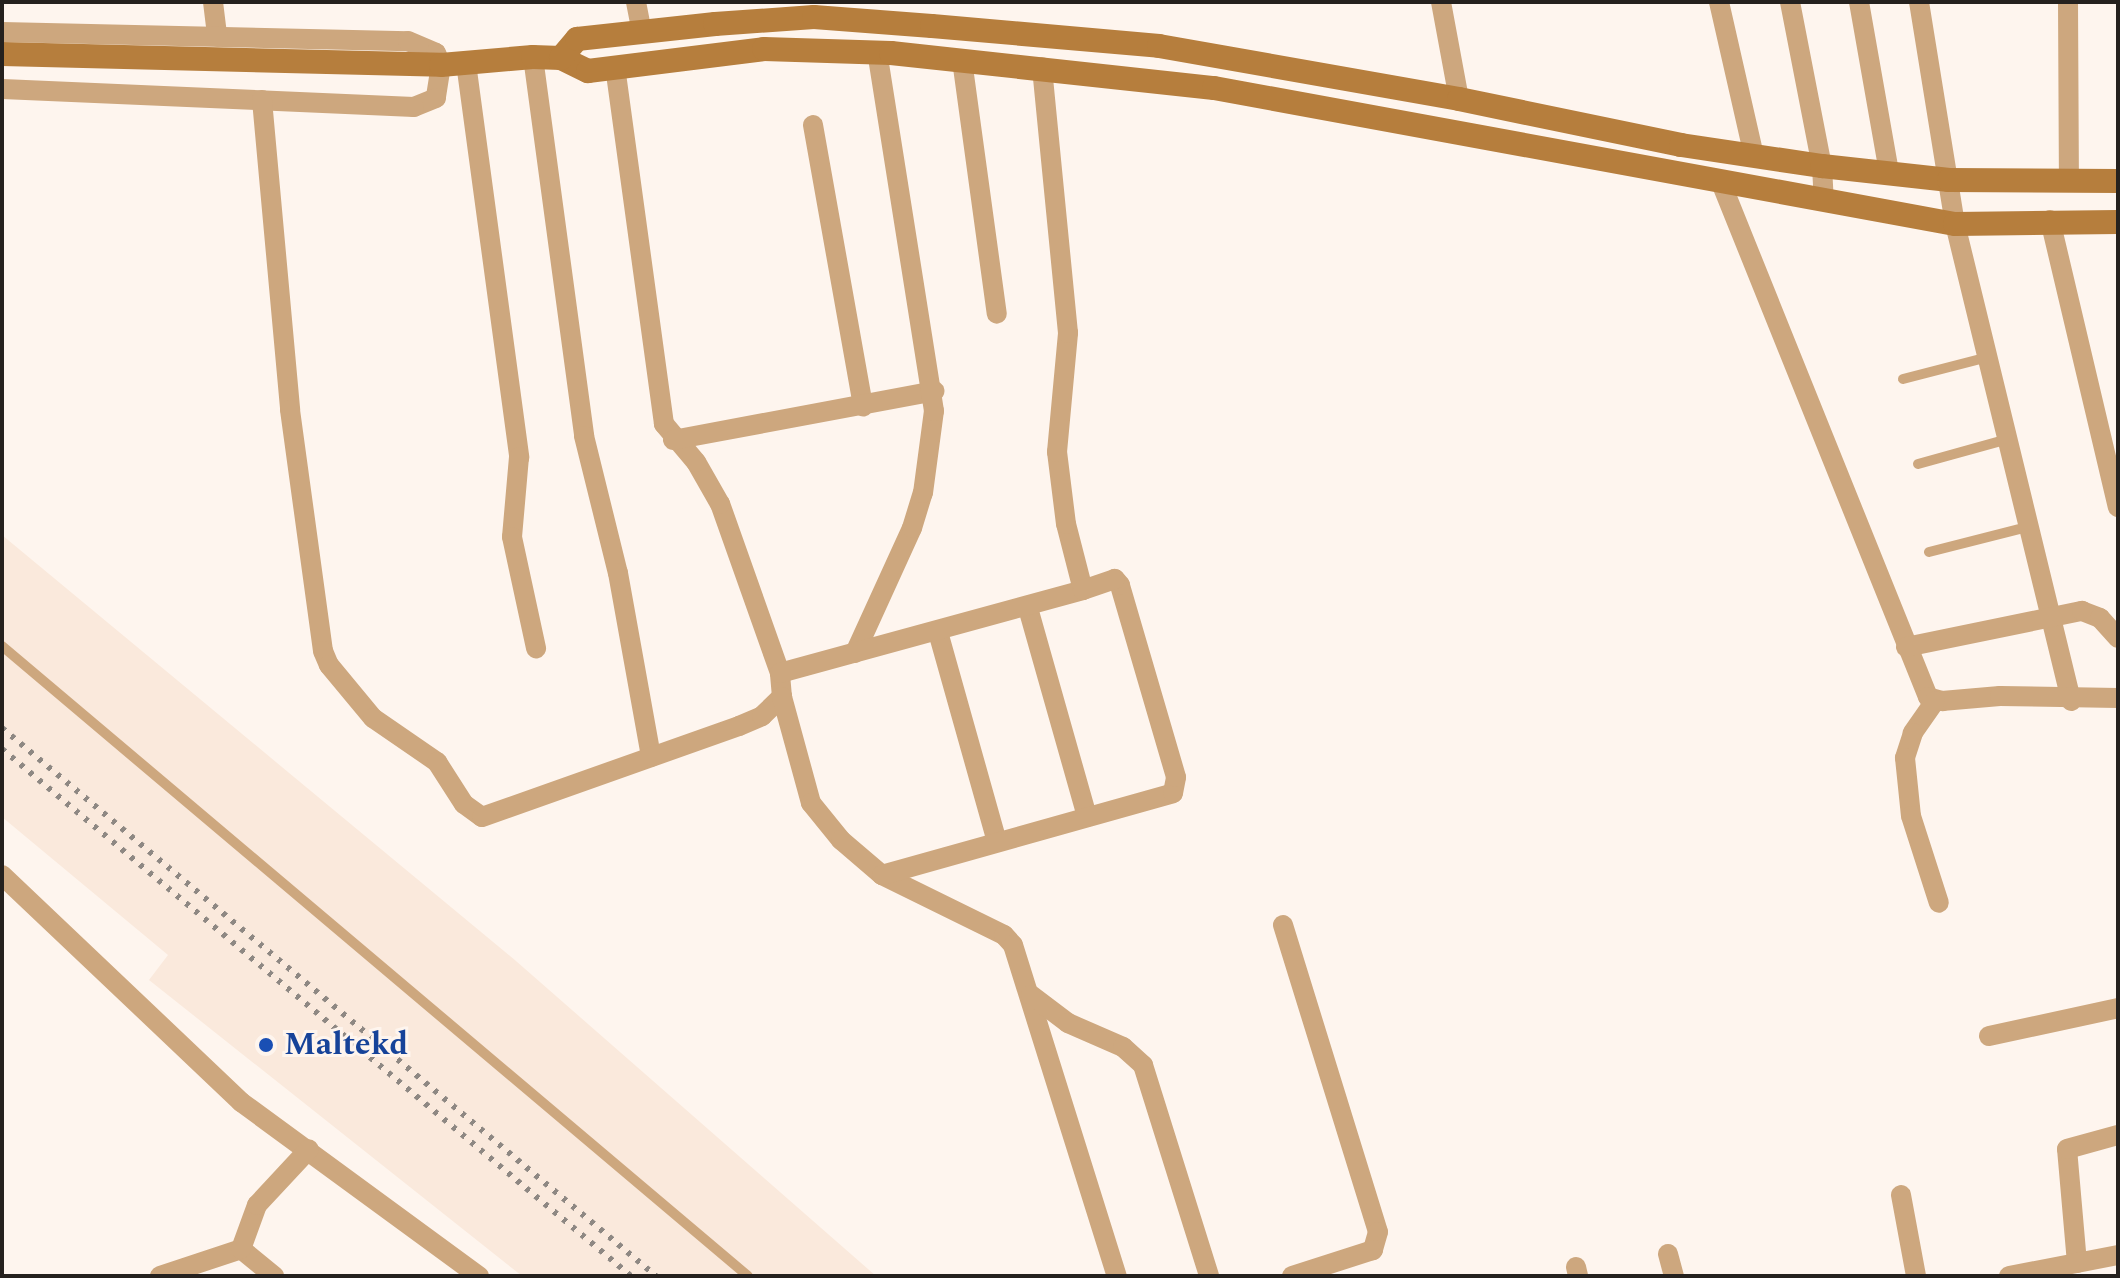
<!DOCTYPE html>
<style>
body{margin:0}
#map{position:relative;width:2120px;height:1278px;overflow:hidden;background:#fef5ee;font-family:Spectral,serif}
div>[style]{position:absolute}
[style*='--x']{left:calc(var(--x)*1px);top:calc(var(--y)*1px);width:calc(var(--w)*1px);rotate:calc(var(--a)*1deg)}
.built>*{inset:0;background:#fae9dc}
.service>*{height:10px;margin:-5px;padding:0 5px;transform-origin:5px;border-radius:5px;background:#cda77e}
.minor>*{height:20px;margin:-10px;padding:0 10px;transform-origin:10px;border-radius:10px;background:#cda77e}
.secondary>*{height:24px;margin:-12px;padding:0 12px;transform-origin:12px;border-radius:12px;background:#b67e3d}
.rail>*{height:6px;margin-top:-3px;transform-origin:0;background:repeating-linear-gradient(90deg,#8e8883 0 4px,transparent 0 12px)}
.dots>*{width:22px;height:22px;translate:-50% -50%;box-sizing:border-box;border:4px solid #fef5ee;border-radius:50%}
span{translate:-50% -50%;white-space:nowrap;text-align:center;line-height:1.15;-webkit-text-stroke:6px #fef5ee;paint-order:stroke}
.transit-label{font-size:32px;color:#164399;font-weight:700}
.left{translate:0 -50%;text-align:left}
.frame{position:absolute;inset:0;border:4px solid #25211e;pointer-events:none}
</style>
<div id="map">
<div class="built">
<i style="clip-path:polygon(2px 535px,516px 961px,876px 1276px,522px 1276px,149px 980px,168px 955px,2px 817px)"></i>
</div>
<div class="service">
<i style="--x:1903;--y:379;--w:88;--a:-14.5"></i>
<i style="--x:1918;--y:464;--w:93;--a:-15.5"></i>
<i style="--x:1929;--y:552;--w:105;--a:-14.3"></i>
<i style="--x:2;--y:646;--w:976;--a:40.18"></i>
</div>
<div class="minor">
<i style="--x:213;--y:2;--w:35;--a:83"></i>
<i style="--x:636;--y:2;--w:31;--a:79"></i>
<i style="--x:1441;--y:2;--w:99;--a:79.5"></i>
<i style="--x:1719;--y:2;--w:158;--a:77.2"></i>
<i style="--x:1790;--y:2;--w:167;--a:79"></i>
<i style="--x:1822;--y:166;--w:34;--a:87"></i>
<i style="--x:1859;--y:2;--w:174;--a:80"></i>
<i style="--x:1919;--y:2;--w:225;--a:80.8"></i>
<i style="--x:1955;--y:224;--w:491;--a:76.3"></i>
<i style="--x:2068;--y:2;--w:177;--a:89.7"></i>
<i style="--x:2;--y:32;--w:406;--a:1.3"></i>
<i style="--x:408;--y:41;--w:30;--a:23"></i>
<i style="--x:436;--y:53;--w:13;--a:67"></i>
<i style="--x:441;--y:65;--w:33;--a:99"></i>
<i style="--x:436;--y:98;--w:24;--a:158"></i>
<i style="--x:414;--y:107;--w:412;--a:-177.5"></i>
<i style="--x:533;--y:57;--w:382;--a:82.3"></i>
<i style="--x:584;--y:436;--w:141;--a:76.1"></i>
<i style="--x:618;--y:573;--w:187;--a:79.8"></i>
<i style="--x:962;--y:60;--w:256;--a:82.2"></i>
<i style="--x:466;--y:63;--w:398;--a:82.3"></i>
<i style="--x:519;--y:457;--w:80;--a:95"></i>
<i style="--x:512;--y:537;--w:114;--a:77.8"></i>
<i style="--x:262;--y:100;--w:311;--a:84.8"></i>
<i style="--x:290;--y:410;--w:243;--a:82.2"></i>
<i style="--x:323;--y:651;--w:15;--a:67"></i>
<i style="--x:329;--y:665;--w:69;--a:50.3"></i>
<i style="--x:373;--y:718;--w:78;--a:34.5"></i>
<i style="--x:437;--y:762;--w:50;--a:57.3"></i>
<i style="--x:464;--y:804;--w:22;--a:36"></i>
<i style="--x:482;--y:817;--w:273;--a:-19.5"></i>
<i style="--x:739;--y:726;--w:25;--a:-23"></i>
<i style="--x:762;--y:716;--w:28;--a:-44"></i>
<i style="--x:782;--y:697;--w:24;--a:-95"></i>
<i style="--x:780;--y:673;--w:179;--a:-109.5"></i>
<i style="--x:720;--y:504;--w:48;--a:-119.7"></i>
<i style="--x:696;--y:462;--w:50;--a:-130.1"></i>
<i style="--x:664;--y:424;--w:360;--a:-97.8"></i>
<i style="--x:813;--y:125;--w:286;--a:79.9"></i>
<i style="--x:1722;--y:185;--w:552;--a:68.08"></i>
<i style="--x:1928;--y:697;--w:15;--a:16"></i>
<i style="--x:1942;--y:701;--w:58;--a:-4.9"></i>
<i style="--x:2000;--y:696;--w:118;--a:1"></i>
<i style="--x:2050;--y:220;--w:295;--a:76.7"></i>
<i style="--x:673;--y:440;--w:266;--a:-10.6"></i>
<i style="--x:1028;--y:608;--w:217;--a:74.2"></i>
<i style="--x:938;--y:632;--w:218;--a:74.3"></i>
<i style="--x:1906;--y:647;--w:180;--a:-11.6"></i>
<i style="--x:2082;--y:611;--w:19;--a:21"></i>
<i style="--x:2100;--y:618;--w:27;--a:48"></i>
<i style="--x:855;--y:653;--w:137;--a:-65.5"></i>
<i style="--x:912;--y:528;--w:37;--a:-73"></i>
<i style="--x:923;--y:493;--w:83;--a:-82.4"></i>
<i style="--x:934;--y:411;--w:363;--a:-99"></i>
<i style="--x:780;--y:673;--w:314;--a:-15.3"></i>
<i style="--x:1083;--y:590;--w:68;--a:-104.4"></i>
<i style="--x:1066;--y:524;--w:73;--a:-97.1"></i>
<i style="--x:1057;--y:452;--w:120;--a:-84.7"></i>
<i style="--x:1068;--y:333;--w:267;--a:-95.6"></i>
<i style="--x:782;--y:697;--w:110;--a:74.7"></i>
<i style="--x:811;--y:803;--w:48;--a:51"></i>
<i style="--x:841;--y:840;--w:54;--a:40.5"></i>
<i style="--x:882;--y:875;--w:136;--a:26.2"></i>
<i style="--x:1004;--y:935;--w:13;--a:48"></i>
<i style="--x:1013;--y:945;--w:347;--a:72.6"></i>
<i style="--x:1935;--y:701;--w:39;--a:125"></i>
<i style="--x:1913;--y:733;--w:26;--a:108"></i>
<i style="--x:1905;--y:758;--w:58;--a:84.1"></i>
<i style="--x:1911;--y:816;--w:91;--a:72.2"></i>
<i style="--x:2;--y:875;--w:330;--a:43.5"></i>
<i style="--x:241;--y:1102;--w:295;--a:36.2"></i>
<i style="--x:882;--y:875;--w:302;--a:-15.7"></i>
<i style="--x:1173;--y:793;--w:16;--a:-79"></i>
<i style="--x:1176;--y:777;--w:200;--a:-106.3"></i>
<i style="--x:1120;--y:585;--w:8;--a:-130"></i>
<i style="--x:1115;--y:579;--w:34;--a:161"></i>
<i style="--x:1283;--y:925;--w:321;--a:72.8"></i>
<i style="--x:1378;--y:1232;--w:19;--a:106"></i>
<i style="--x:1373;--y:1250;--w:85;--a:162.2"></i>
<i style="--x:1031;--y:995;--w:46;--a:37.1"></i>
<i style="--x:1068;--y:1023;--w:60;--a:23.6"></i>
<i style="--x:1123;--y:1047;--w:27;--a:42"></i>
<i style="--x:1143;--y:1065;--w:221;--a:72.6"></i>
<i style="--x:1989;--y:1036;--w:132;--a:-12.2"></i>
<i style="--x:1901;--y:1195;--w:82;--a:79.5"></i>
<i style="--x:241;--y:1249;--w:43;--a:39.3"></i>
<i style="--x:1668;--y:1254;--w:23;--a:75"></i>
<i style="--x:2077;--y:1263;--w:114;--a:-95"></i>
<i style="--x:2067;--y:1149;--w:53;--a:-15.4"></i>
<i style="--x:1576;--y:1267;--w:9;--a:77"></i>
<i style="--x:160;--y:1276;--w:85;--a:-18.4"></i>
<i style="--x:241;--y:1249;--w:47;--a:-70"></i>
<i style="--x:257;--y:1205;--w:76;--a:-47.1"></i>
<i style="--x:2009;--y:1276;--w:111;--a:-10.9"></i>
</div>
<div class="secondary">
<i style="--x:2;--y:54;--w:439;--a:1.4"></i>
<i style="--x:441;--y:65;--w:92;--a:-5"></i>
<i style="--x:533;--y:57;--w:28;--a:2"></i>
<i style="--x:561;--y:58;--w:30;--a:26"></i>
<i style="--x:588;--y:71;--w:177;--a:-7.1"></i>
<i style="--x:764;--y:49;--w:127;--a:1.8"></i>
<i style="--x:891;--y:53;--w:325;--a:6.2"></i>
<i style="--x:1214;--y:88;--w:753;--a:10.4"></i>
<i style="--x:1955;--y:224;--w:163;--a:-0.7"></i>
<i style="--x:561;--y:58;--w:25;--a:-50"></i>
<i style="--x:577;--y:39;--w:139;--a:-6.2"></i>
<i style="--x:715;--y:24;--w:99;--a:-4"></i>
<i style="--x:814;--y:17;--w:118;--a:4.4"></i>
<i style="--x:932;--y:26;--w:228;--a:5"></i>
<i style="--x:1159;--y:46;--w:305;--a:10"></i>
<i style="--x:1459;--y:99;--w:227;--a:11.7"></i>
<i style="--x:1681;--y:145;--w:143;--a:8.5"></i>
<i style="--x:1822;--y:166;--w:128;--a:6.3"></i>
<i style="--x:1949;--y:180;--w:169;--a:0.3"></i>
</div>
<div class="rail">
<i style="--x:2;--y:728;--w:853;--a:39.96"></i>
<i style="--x:2;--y:749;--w:821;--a:39.96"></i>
</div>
<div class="dots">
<i style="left:266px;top:1045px;background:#1a4fb4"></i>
</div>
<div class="transit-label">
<span class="left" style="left:284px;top:1045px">Maltekd</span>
</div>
<div class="frame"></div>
</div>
